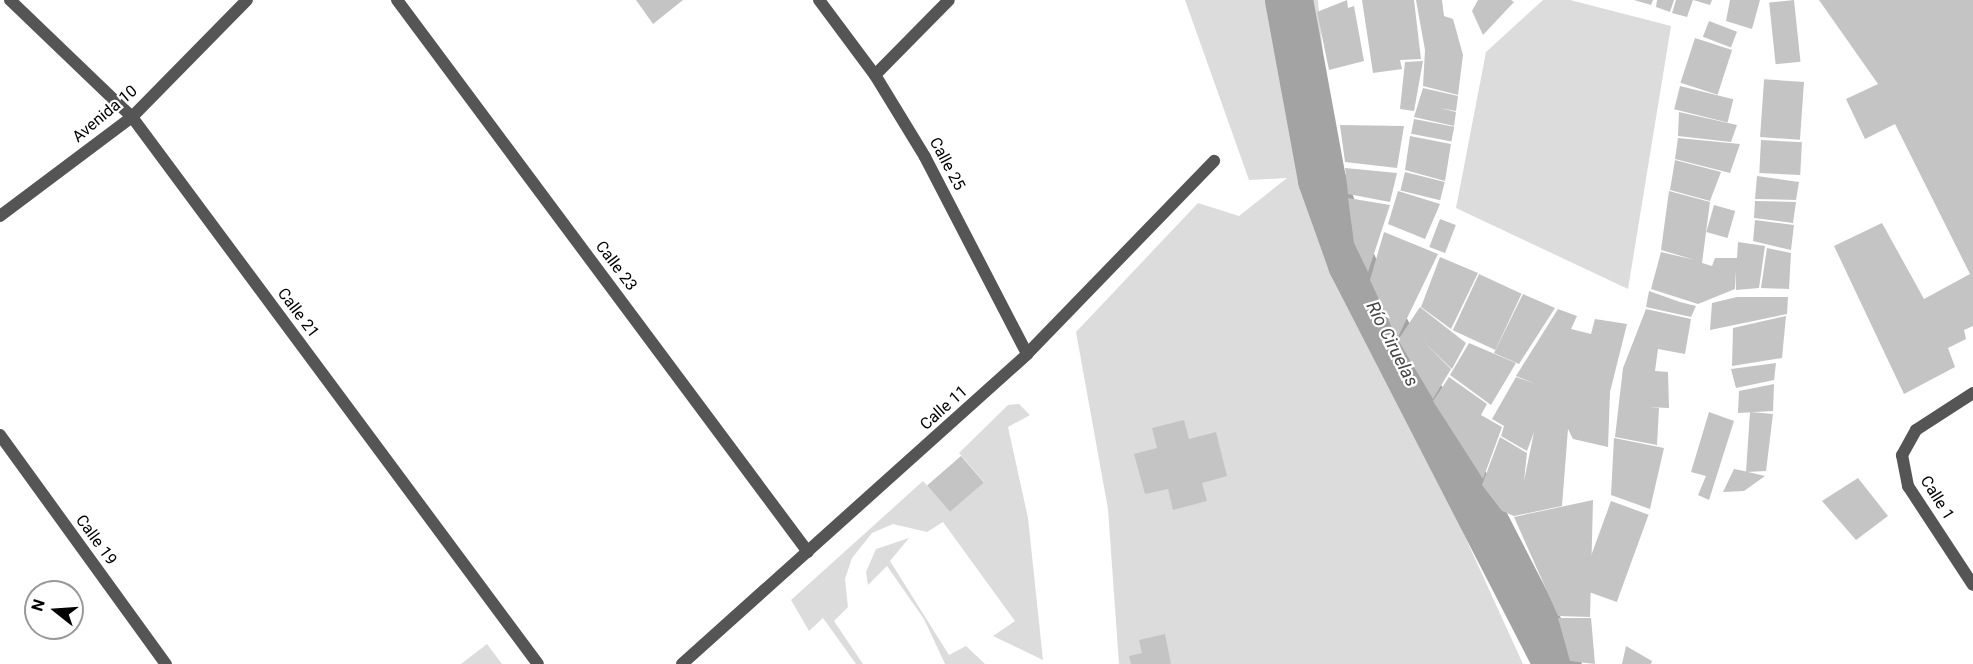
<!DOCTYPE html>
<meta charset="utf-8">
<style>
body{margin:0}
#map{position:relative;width:1973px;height:664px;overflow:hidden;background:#fff;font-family:Roboto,sans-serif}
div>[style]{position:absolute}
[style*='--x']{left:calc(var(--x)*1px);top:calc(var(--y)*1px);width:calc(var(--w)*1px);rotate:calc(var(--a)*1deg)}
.green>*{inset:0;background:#dcdcdc}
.river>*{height:48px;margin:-24px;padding:0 24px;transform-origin:24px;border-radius:24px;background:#a3a3a3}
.building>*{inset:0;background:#c4c4c4;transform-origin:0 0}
.minor>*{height:12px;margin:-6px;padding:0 6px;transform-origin:6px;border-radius:6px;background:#555}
span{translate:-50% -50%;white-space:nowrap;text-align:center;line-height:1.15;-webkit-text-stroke:4.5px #fff;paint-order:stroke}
.street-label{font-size:16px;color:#000}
.water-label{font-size:18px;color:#444;font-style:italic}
.north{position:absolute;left:24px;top:580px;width:60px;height:60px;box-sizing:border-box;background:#fff;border:2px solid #999;border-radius:50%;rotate:287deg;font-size:16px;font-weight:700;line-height:24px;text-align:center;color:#000}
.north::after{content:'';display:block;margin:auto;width:21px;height:27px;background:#000;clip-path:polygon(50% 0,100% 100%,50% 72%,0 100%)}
</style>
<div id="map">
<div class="green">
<i style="clip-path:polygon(1185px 0,1318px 0,1334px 174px,1301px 177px,1523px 664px,1119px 664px,1108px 509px,1076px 332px,1198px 203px,1239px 216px,1287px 178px,1249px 180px)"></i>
<i style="clip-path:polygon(1543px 0,1570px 0,1671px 26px,1628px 289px,1456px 208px,1486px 52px)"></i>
<i style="clip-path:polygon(1019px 404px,1030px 415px,1008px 427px,1028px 518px,1043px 660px,993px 636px,1015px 621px,943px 522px,927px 532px,893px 524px,872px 533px,852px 558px,845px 579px,848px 607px,834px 621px,863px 664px,856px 664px,823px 618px,809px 631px,791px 600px,923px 481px,950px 512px,984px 482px,959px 453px,1008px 405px)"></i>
<i style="clip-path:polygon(909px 538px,890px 561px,949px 655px,966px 646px,985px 664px,945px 664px,924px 619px,887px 566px,868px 585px,866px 572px,876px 549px)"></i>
<i style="clip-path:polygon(487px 644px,502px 664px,461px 664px)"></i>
</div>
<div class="river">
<i style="--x:1289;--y:0;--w:183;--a:79.6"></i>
<i style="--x:1322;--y:180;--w:89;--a:70.3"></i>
<i style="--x:1352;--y:264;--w:450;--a:62.8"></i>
</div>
<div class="building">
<i style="clip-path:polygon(636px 0,683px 0,653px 24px)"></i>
<i style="clip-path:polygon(1347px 0,1348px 8px,1354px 6px,1364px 61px,1329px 70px,1317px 12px)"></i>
<i style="clip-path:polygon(1362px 0,1414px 0,1421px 59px,1400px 60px,1402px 69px,1373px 73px)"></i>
<i style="clip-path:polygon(1416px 0,1442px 0,1444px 16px,1453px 19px,1463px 55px,1458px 95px,1423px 86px,1425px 50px)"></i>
<i style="clip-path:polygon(1478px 0,1511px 0,1514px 2px,1483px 35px,1472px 11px)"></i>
<i style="clip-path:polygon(1634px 0,1653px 0,1651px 5px)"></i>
<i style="clip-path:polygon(1657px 0,1674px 0,1670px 12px,1656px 7px)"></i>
<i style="clip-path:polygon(1676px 0,1693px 0,1687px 17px,1672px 13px)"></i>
<i style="clip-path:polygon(1693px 0,1712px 0,1710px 5px)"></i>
<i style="clip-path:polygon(1730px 0,1760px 0,1752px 29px,1726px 21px)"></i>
<i style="left:1794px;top:0;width:62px;height:25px;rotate:84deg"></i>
<i style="clip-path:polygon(1819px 0,1973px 0,1973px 326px,1964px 330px,1966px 339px,1948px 348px,1955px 367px,1904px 394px,1834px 246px,1882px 223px,1924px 299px,1970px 274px,1895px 124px,1865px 139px,1846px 99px,1878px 84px)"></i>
<i style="left:1709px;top:21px;width:30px;height:17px;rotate:21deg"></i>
<i style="left:1695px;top:38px;width:39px;height:47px;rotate:18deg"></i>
<i style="clip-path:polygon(1423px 61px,1414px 111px,1400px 109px,1405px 62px)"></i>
<i style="left:1804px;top:82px;width:58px;height:40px;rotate:94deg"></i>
<i style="left:1680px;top:86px;width:55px;height:24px;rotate:14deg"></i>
<i style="clip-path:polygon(1423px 88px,1458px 96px,1456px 111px,1440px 108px,1456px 112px,1454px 126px,1414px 117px)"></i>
<i style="clip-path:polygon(1679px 112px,1737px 125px,1731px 142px,1678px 136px)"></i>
<i style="left:1414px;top:119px;width:41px;height:15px;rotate:11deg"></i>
<i style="clip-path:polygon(1340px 125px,1404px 126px,1397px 168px,1345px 162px)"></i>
<i style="clip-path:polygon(1410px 136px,1451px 144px,1445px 181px,1405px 170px)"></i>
<i style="clip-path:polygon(1678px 138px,1740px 144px,1730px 173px,1675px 159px)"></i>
<i style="left:1761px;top:140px;width:41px;height:33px;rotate:3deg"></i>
<i style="clip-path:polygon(1675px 160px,1721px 172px,1710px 201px,1670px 190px)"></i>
<i style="clip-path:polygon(1345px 168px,1397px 173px,1390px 202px,1348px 194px)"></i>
<i style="left:1405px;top:172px;width:41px;height:19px;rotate:14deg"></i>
<i style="clip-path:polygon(1757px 176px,1799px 182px,1796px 200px,1755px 199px)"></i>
<i style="clip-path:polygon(1398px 191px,1440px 204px,1425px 239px,1388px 224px)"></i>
<i style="clip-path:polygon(1669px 191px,1710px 202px,1702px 263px,1712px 266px,1715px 258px,1737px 258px,1738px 242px,1765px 246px,1759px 288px,1736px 290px,1736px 270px,1735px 289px,1698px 304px,1651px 289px,1661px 252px,1695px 260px,1661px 250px)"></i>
<i style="clip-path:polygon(1348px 198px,1390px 205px,1368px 272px,1354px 243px)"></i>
<i style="clip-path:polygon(1755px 201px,1796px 202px,1793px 223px,1754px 218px)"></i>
<i style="left:1714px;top:205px;width:22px;height:28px;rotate:16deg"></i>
<i style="left:1440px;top:219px;width:17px;height:30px;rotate:21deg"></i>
<i style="clip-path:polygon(1755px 220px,1794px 225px,1791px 250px,1753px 241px)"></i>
<i style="clip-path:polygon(1384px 232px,1438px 254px,1397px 339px,1370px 280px)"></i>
<i style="clip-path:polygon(1767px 248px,1791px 253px,1789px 289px,1761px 288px)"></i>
<i style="clip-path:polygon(1440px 257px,1478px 273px,1451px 329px,1421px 307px)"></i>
<i style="left:1479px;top:274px;width:47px;height:62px;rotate:25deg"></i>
<i style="clip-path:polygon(1649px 291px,1680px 302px,1696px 306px,1691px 317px,1646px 307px)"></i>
<i style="clip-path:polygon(1523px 294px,1555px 308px,1519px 364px,1494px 353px)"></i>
<i style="clip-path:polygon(1737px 297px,1788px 297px,1787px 314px,1710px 330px,1712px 303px)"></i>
<i style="clip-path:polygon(1420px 307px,1466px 343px,1452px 369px,1424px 342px,1451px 369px,1433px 399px,1398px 340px)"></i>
<i style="clip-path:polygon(1558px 309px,1577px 316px,1571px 329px,1591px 334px,1595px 319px,1627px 324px,1610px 392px,1608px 447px,1573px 439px,1568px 429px,1562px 506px,1514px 516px,1502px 511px,1482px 485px,1500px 437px,1527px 453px,1524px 481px,1534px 432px,1527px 451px,1501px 436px,1504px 426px,1492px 419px,1516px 377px,1536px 384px,1516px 376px)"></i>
<i style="clip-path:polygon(1646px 309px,1691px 319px,1685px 354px,1658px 349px,1655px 371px,1668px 372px,1669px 408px,1648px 407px,1659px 408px,1657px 445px,1615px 437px,1623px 368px)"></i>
<i style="clip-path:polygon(1786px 316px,1782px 358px,1732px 366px,1733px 328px)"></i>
<i style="clip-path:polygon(1469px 343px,1516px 363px,1491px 405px,1450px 375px)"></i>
<i style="clip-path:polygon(1776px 363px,1774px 380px,1736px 388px,1731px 369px)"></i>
<i style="clip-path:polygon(1449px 377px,1487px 404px,1481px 415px,1502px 427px,1483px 479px,1433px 401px)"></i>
<i style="clip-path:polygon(1774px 384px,1773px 411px,1738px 413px,1739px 391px)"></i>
<i style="clip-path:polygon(1709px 412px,1734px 421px,1709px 500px,1698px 495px,1706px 476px,1691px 472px)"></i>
<i style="clip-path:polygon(1750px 412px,1773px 414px,1766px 471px,1746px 472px)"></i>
<i style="clip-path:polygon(1184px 420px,1189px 439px,1216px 432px,1227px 476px,1202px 483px,1207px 501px,1173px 510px,1168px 489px,1145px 494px,1134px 454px,1157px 448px,1152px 428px)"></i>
<i style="clip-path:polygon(1614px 438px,1664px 448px,1650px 509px,1611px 495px)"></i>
<i style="left:961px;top:456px;width:35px;height:45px;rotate:49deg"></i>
<i style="clip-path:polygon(1734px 469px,1744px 471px,1765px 476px,1744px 491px,1723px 492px)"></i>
<i style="clip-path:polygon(1858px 478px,1888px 516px,1856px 540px,1822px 501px)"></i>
<i style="clip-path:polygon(1593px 500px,1590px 617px,1558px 616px,1514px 517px)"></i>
<i style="left:1611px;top:501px;width:40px;height:93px;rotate:20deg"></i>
<i style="clip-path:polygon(1558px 618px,1591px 618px,1595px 664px,1570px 661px)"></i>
<i style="clip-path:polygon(1165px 634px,1171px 664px,1131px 664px,1129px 656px,1142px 653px,1139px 640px)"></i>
<i style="clip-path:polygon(1626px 646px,1652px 661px,1651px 664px,1622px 664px)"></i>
</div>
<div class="minor">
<i style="--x:10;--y:0;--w:169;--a:43.8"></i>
<i style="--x:132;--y:117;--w:681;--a:53.42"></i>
<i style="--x:397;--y:0;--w:688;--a:53.33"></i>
<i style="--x:819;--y:0;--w:94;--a:53.3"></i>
<i style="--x:875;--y:75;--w:96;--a:58.6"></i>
<i style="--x:925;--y:157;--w:222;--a:62.6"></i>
<i style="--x:875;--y:75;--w:105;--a:-45.4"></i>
<i style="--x:0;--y:216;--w:165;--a:-36.9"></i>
<i style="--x:132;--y:117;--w:164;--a:-45.5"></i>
<i style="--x:1973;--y:393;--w:68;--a:147"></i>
<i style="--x:1916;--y:430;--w:29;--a:119"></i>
<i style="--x:1902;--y:455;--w:32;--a:79"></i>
<i style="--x:1908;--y:486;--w:118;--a:56.7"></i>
<i style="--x:0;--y:435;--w:283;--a:54.1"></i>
<i style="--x:682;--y:664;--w:464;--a:-41.9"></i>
<i style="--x:1027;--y:354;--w:269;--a:-45.9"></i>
</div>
<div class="street-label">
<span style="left:105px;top:114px;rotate:-40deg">Avenida 10</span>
<span style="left:947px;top:164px;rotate:62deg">Calle 25</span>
<span style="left:616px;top:266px;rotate:53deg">Calle 23</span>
<span style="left:298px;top:313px;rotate:53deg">Calle 21</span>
<span style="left:944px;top:408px;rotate:-42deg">Calle 11</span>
<span style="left:1937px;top:498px;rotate:58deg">Calle 1</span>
<span style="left:96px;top:540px;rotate:54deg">Calle 19</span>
</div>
<div class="water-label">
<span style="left:1392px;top:344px;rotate:63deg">Río Ciruelas</span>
</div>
<div class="north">N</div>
</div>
